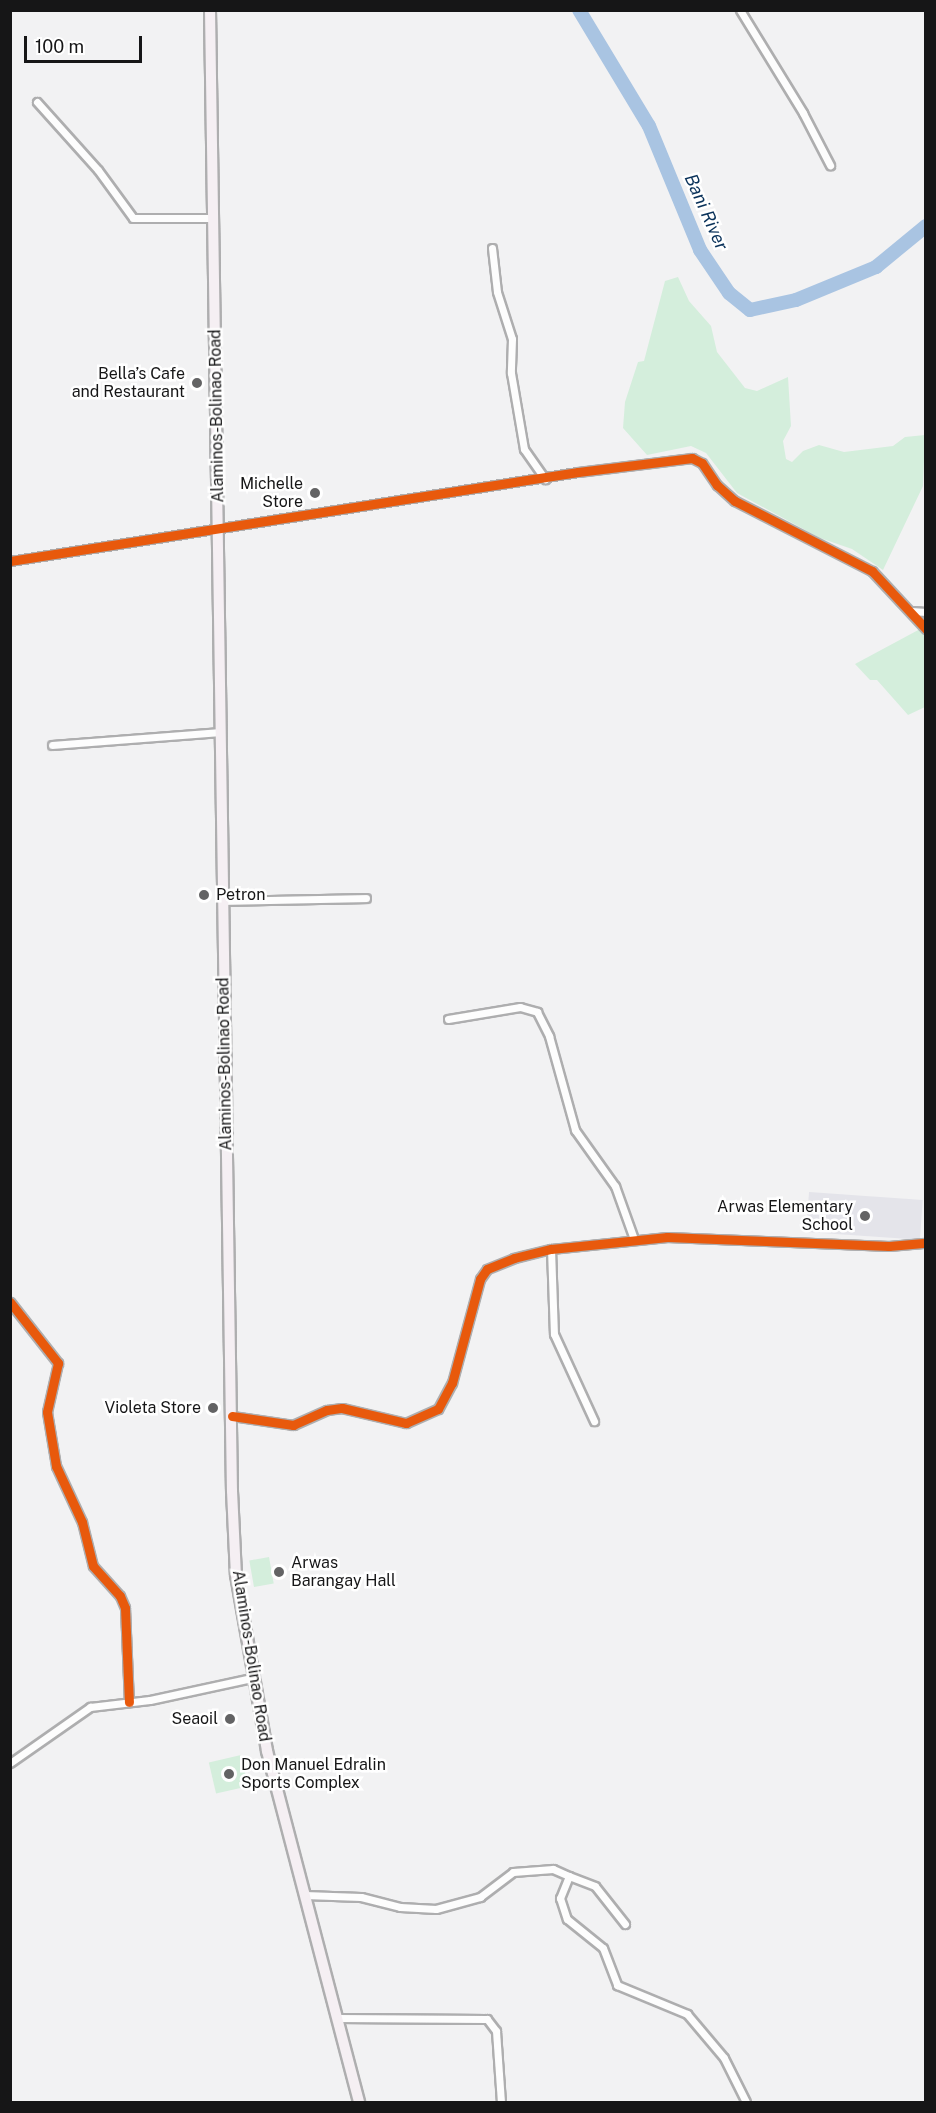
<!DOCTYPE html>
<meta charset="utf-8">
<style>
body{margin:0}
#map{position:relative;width:936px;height:2113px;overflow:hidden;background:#f2f2f3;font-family:"Public Sans",sans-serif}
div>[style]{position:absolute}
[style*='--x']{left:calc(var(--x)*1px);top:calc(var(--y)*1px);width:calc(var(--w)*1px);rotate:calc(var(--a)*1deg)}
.built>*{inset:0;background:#e4e4ea;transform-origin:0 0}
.green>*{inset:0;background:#d4eedc;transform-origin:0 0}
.river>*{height:14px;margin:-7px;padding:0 7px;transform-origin:7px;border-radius:7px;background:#a9c4e2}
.roads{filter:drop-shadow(2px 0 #aeaeaf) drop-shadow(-2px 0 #aeaeaf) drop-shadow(0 2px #aeaeaf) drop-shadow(0 -2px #aeaeaf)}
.street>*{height:7px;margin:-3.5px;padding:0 3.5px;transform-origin:3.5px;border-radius:3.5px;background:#fdfdfd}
.primary>*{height:10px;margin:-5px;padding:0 5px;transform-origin:5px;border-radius:5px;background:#f5eff3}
.cycleway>*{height:9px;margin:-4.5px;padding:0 4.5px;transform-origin:4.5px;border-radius:4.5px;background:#e8590c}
.dots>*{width:16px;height:16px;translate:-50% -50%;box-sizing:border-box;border:3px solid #fff;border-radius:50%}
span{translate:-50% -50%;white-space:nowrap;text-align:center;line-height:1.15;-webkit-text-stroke:5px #fff;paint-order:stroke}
.poi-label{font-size:16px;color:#161617}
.right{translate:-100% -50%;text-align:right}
.left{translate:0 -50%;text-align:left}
.street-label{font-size:16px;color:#161617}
.water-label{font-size:18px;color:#0a325a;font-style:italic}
.frame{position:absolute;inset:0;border:12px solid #161617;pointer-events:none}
.scale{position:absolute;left:24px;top:36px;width:118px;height:27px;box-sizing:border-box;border:3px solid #161617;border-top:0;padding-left:8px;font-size:18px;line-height:21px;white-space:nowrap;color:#161617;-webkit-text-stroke:4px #fff;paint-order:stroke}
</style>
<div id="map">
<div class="built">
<i style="left:809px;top:1192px;width:114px;height:40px;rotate:4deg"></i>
</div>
<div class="green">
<i style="clip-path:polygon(678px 277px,689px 301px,711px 326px,717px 352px,745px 388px,757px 391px,788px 377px,791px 426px,783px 441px,786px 459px,792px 462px,803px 451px,819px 445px,844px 452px,893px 446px,905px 437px,925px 435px,923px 486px,883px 570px,852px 549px,820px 538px,737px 493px,706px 453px,691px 446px,647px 455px,623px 428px,625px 402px,638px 362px,644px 361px,665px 281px)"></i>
<i style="clip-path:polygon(922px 628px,925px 633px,925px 707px,908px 715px,877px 680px,870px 680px,855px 664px)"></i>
<i style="left:269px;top:1557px;width:27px;height:20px;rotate:80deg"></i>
<i style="left:241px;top:1755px;width:32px;height:33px;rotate:77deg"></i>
</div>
<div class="river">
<i style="--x:579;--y:10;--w:135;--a:58.9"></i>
<i style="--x:649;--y:126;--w:134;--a:67.6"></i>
<i style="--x:700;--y:250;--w:52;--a:56"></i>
<i style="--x:729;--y:293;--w:27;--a:39"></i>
<i style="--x:750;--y:310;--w:47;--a:-12.3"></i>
<i style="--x:796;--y:300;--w:87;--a:-22.4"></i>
<i style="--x:876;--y:267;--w:65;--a:-39.4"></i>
</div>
<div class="roads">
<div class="street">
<i style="--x:740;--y:10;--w:121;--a:58.5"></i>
<i style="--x:803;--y:113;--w:59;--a:62.6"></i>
<i style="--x:37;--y:102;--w:91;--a:48.1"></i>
<i style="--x:98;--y:170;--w:59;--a:53.9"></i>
<i style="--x:133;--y:218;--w:81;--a:0"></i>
<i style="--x:492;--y:248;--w:44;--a:83.5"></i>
<i style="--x:497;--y:292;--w:49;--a:72.3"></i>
<i style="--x:512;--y:339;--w:34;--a:92"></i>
<i style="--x:511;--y:373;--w:77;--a:80.3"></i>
<i style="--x:524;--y:449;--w:37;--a:55"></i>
<i style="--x:10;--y:561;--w:575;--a:-8.91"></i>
<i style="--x:578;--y:472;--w:115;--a:-7"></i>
<i style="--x:692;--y:458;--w:11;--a:27"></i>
<i style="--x:702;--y:463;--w:27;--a:56"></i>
<i style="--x:717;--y:485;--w:24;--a:42"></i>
<i style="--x:735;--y:501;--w:154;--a:27.1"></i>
<i style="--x:872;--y:571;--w:79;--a:47"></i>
<i style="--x:911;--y:611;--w:15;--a:4"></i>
<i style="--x:52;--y:745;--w:169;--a:-4.4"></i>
<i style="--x:223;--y:901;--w:143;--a:-1.2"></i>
<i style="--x:448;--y:1019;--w:73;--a:-9.5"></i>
<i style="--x:520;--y:1007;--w:18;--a:16"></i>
<i style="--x:537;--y:1012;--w:27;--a:63"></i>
<i style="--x:549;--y:1036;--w:98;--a:74.5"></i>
<i style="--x:575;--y:1130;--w:69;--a:54.5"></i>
<i style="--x:615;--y:1186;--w:56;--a:70.3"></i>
<i style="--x:551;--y:1249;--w:85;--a:88"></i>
<i style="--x:554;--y:1334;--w:96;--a:65.3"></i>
<i style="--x:10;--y:1302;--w:78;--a:51.8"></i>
<i style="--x:58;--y:1363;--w:50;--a:102.7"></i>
<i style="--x:47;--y:1412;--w:55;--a:80.5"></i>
<i style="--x:56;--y:1466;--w:62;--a:65.1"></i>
<i style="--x:82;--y:1522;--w:45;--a:76"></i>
<i style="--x:93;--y:1566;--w:40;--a:48"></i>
<i style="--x:120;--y:1596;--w:13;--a:67"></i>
<i style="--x:125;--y:1608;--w:94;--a:87.6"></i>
<i style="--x:232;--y:1416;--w:62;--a:8.4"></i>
<i style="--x:293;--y:1425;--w:37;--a:-24"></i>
<i style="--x:327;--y:1410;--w:15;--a:-8"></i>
<i style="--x:342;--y:1408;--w:66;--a:13.2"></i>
<i style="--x:406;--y:1423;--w:35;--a:-24"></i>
<i style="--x:438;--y:1409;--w:30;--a:-62"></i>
<i style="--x:452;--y:1383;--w:108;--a:-74.9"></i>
<i style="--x:480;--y:1279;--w:12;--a:-55"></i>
<i style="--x:487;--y:1269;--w:29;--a:-22"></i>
<i style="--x:514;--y:1258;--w:38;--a:-14"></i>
<i style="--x:551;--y:1249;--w:117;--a:-5.9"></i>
<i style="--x:667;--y:1237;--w:222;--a:2.3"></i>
<i style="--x:889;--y:1246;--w:37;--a:-5"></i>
<i style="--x:10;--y:1763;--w:98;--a:-35"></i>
<i style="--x:90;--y:1707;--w:60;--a:-6.7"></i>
<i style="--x:150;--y:1700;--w:104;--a:-12.2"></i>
<i style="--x:304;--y:1895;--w:57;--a:2"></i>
<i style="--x:361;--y:1897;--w:40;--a:14.4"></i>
<i style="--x:400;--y:1907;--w:36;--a:3"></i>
<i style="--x:436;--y:1909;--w:46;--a:-15.3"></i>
<i style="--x:480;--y:1897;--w:41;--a:-37.1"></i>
<i style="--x:513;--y:1872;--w:40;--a:-4.3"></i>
<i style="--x:553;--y:1869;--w:17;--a:24"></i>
<i style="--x:625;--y:1924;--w:48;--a:-128.3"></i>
<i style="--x:595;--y:1886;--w:28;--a:-159"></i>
<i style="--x:569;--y:1876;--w:24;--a:112"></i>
<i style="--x:560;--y:1898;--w:22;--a:72"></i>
<i style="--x:567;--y:1919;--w:46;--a:38.9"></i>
<i style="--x:603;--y:1948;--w:40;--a:69"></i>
<i style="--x:617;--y:1985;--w:76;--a:22.5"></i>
<i style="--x:687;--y:2014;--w:57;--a:49.9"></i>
<i style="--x:724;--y:2058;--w:49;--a:63.4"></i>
<i style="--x:337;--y:2018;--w:150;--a:0.4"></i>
<i style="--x:487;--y:2019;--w:15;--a:53"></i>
<i style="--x:496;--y:2031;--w:71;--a:86"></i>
</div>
<div class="primary">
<i style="--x:210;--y:10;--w:1481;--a:89.15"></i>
<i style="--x:232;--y:1491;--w:84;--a:87.3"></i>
<i style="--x:236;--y:1575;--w:179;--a:80"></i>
<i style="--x:267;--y:1751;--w:363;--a:75.3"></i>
</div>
</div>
<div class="cycleway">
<i style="--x:10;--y:561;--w:575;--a:-8.91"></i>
<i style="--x:578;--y:472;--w:115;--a:-7"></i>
<i style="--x:692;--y:458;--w:11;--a:27"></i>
<i style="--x:702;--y:463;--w:27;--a:56"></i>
<i style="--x:717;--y:485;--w:24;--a:42"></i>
<i style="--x:735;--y:501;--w:154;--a:27.1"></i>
<i style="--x:872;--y:571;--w:79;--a:47"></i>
<i style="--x:10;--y:1302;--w:78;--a:51.8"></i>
<i style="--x:58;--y:1363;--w:50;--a:102.7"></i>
<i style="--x:47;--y:1412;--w:55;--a:80.5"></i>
<i style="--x:56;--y:1466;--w:62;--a:65.1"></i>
<i style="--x:82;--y:1522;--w:45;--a:76"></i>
<i style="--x:93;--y:1566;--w:40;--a:48"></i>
<i style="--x:120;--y:1596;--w:13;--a:67"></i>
<i style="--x:125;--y:1608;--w:94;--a:87.6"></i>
<i style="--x:232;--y:1416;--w:62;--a:8.4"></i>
<i style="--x:293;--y:1425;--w:37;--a:-24"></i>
<i style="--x:327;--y:1410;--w:15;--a:-8"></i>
<i style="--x:342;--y:1408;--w:66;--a:13.2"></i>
<i style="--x:406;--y:1423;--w:35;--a:-24"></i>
<i style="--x:438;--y:1409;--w:30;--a:-62"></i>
<i style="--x:452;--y:1383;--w:108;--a:-74.9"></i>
<i style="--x:480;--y:1279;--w:12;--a:-55"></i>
<i style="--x:487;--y:1269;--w:29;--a:-22"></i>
<i style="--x:514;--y:1258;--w:38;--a:-14"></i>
<i style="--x:551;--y:1249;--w:117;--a:-5.9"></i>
<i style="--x:667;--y:1237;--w:222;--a:2.3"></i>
<i style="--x:889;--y:1246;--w:37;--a:-5"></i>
</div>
<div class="dots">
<i style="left:197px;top:383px;background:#636364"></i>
<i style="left:315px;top:493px;background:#636364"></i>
<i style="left:204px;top:895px;background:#636364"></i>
<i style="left:865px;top:1216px;background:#636364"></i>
<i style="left:213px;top:1408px;background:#636364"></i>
<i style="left:279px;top:1572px;background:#636364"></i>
<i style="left:230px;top:1719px;background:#636364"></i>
<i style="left:229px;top:1774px;background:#636364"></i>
</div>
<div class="poi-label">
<span class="right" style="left:185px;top:383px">Bella’s Cafe<br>and Restaurant</span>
<span class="right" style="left:303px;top:493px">Michelle<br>Store</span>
<span class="left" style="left:216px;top:895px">Petron</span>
<span class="right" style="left:853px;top:1216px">Arwas Elementary<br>School</span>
<span class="right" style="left:201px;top:1408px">Violeta Store</span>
<span class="left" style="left:291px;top:1572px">Arwas<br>Barangay Hall</span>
<span class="right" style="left:218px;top:1719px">Seaoil</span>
<span class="left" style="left:241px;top:1774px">Don Manuel Edralin<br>Sports Complex</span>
</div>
<div class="street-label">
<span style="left:217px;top:416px;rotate:-91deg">Alaminos-Bolinao Road</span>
<span style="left:225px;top:1064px;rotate:-91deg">Alaminos-Bolinao Road</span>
<span style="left:251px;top:1656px;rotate:81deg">Alaminos-Bolinao Road</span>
</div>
<div class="water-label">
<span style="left:706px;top:212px;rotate:66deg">Bani River</span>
</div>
<div class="frame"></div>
<div class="scale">100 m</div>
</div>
